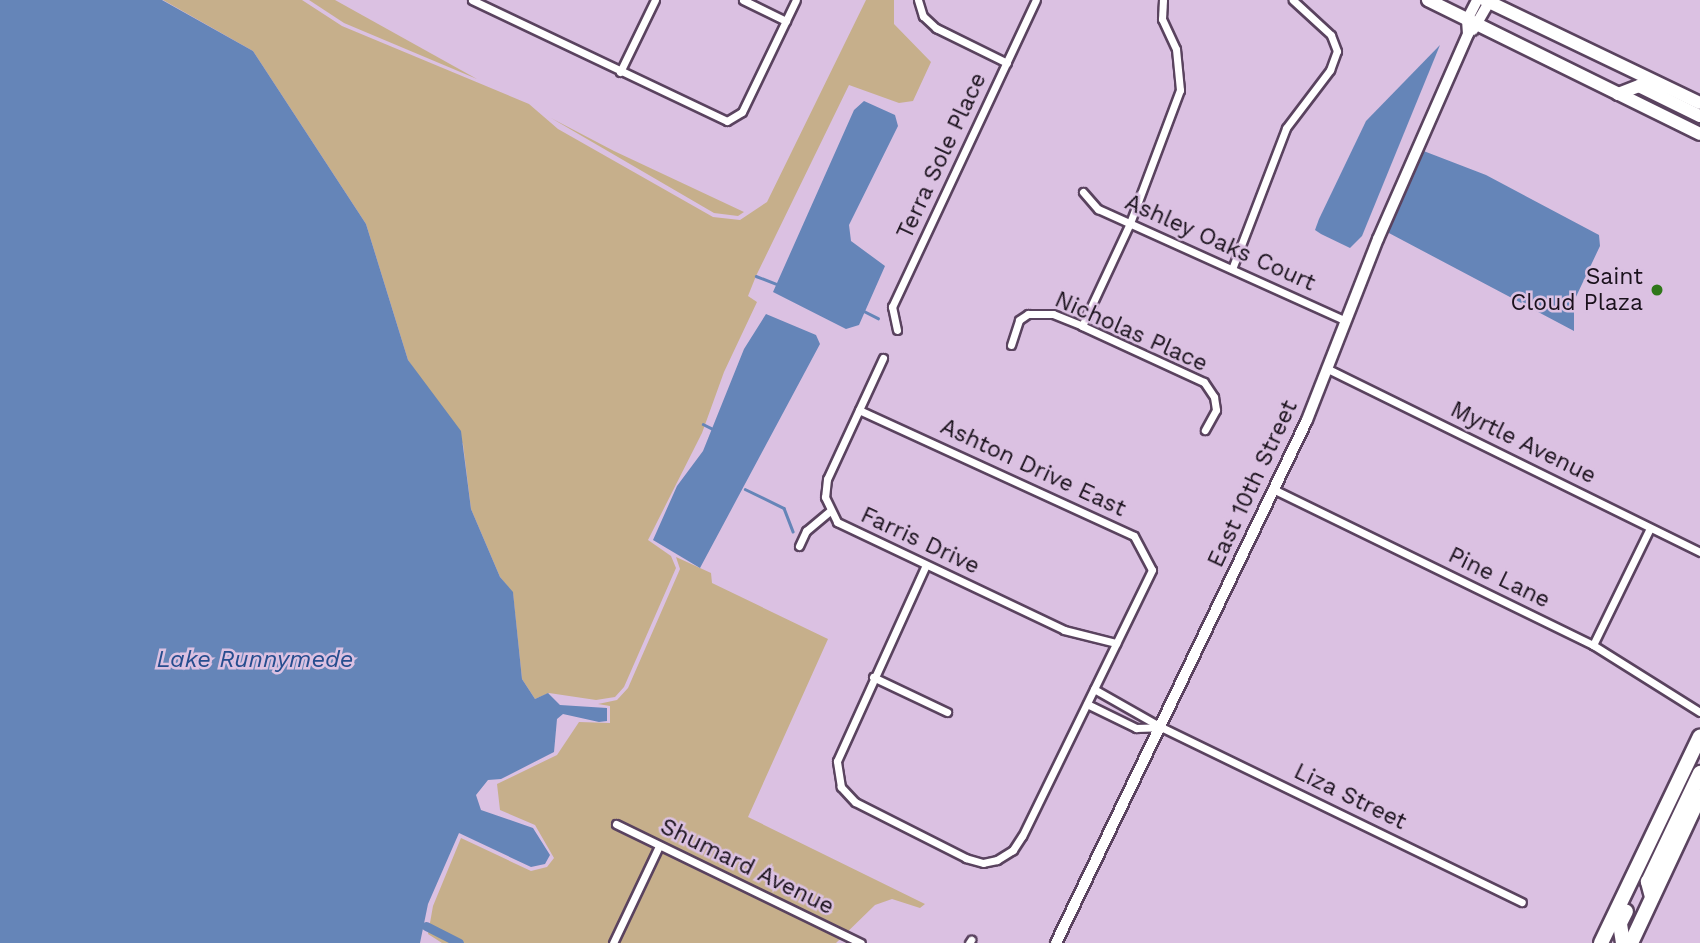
<!DOCTYPE html>
<style>
body{margin:0}
#map{position:relative;width:1700px;height:943px;overflow:hidden;background:#dbc1e2;font-family:"Work Sans",sans-serif}
div>[style]{position:absolute}
[style*='--x']{left:calc(var(--x)*1px);top:calc(var(--y)*1px);width:calc(var(--w)*1px);rotate:calc(var(--a)*1deg)}
.green>*{inset:0;background:#c6af8b}
.water>*{inset:0;background:#6585b8}
.stream>*{height:2.5px;margin:-1.25px;padding:0 1.25px;transform-origin:1.25px;border-radius:1.25px;background:#6585b8}
.canal>*{height:9px;margin:-4.5px;padding:0 4.5px;transform-origin:4.5px;border-radius:4.5px;background:#6585b8}
.roads{filter:drop-shadow(2px 0 #5a435f) drop-shadow(-2px 0 #5a435f) drop-shadow(0 2px #5a435f) drop-shadow(0 -2px #5a435f)}
.street>*{height:7px;margin:-3.5px;padding:0 3.5px;transform-origin:3.5px;border-radius:3.5px;background:#fff}
.secondary>*{height:10px;margin:-5px;padding:0 5px;transform-origin:5px;border-radius:5px;background:#fff}
.primary>*{height:12px;margin:-6px;padding:0 6px;transform-origin:6px;border-radius:6px;background:#fff}
.highway>*{height:14px;margin:-7px;padding:0 7px;transform-origin:7px;border-radius:7px;background:#fff}
.dots>*{width:19px;height:19px;translate:-50% -50%;box-sizing:border-box;border:4px solid #dbc1e2;border-radius:50%}
span{translate:-50% -50%;white-space:nowrap;text-align:center;line-height:1.15;-webkit-text-stroke:5px #dbc1e2;paint-order:stroke}
.street-label{font-size:23px;color:#1a111c}
.poi-label{font-size:23px;color:#1a111c}
.right{translate:-100% -50%;text-align:right}
.water-label{font-size:24px;color:#264d8e;font-style:italic}
</style>
<div id="map">
<div class="green">
<i style="clip-path:polygon(163px 0,302px 0,342px 26px,529px 104px,558px 129px,713px 217px,740px 220px,767px 202px,866px 0,894px 0,894px 24px,931px 62px,913px 101px,899px 103px,849px 85px,756px 276px,748px 296px,757px 302px,724px 372px,702px 433px,648px 540px,671px 556px,676px 568px,624px 687px,615px 697px,596px 700px,549px 693px,535px 699px,522px 679px,513px 593px,500px 577px,471px 509px,463px 444px,408px 360px,366px 224px,253px 51px)"></i>
<i style="clip-path:polygon(309px 0,335px 0,477px 79px,344px 23px)"></i>
<i style="clip-path:polygon(551px 118px,614px 151px,744px 212px,738px 216px,714px 213px)"></i>
<i style="clip-path:polygon(676px 557px,711px 573px,712px 583px,828px 639px,748px 817px,925px 904px,920px 908px,892px 899px,875px 905px,836px 943px,442px 943px,428px 934px,433px 906px,461px 838px,531px 871px,547px 867px,554px 858px,535px 825px,500px 810px,497px 784px,557px 755px,579px 722px,610px 723px,610px 706px,598px 704px,617px 700px,628px 688px,680px 569px)"></i>
</div>
<div class="water">
<i style="clip-path:polygon(0 0,162px 0,253px 51px,366px 224px,408px 360px,461px 431px,471px 509px,500px 577px,513px 592px,522px 679px,535px 699px,548px 693px,560px 705px,607px 708px,607px 721px,599px 722px,563px 714px,557px 719px,554px 752px,501px 779px,488px 780px,476px 795px,481px 810px,533px 828px,550px 855px,545px 864px,531px 867px,459px 833px,428px 904px,420px 943px,0 943px)"></i>
<i style="clip-path:polygon(1440px 45px,1362px 236px,1350px 248px,1321px 234px,1315px 230px,1319px 219px,1366px 121px)"></i>
<i style="clip-path:polygon(864px 101px,895px 115px,898px 126px,849px 225px,851px 241px,885px 266px,859px 325px,846px 329px,773px 292px,854px 110px)"></i>
<i style="clip-path:polygon(1421px 150px,1486px 175px,1599px 235px,1600px 246px,1574px 301px,1574px 331px,1387px 232px)"></i>
<i style="clip-path:polygon(766px 314px,816px 335px,820px 344px,700px 568px,653px 540px,677px 486px,703px 451px,744px 349px)"></i>
</div>
<div class="stream">
<i style="--x:756;--y:276;--w:22;--a:21"></i>
<i style="--x:862;--y:310;--w:18;--a:27"></i>
<i style="--x:703;--y:424;--w:11;--a:27"></i>
<i style="--x:745;--y:489;--w:43;--a:26"></i>
<i style="--x:784;--y:508;--w:25;--a:69"></i>
</div>
<div class="canal">
<i style="--x:426;--y:926;--w:37;--a:27"></i>
</div>
<div class="roads">
<div class="street">
<i style="--x:472;--y:0;--w:282;--a:25.4"></i>
<i style="--x:727;--y:121;--w:17;--a:-31"></i>
<i style="--x:742;--y:112;--w:124;--a:-64.3"></i>
<i style="--x:743;--y:0;--w:48;--a:26"></i>
<i style="--x:918;--y:0;--w:17;--a:73"></i>
<i style="--x:923;--y:16;--w:18;--a:43"></i>
<i style="--x:936;--y:28;--w:79;--a:26.2"></i>
<i style="--x:620;--y:72;--w:80;--a:-64.1"></i>
<i style="--x:1083;--y:192;--w:23;--a:49"></i>
<i style="--x:1098;--y:209;--w:272;--a:24.3"></i>
<i style="--x:1232;--y:269;--w:151;--a:-69"></i>
<i style="--x:1286;--y:128;--w:73;--a:-52.8"></i>
<i style="--x:1330;--y:70;--w:20;--a:-70"></i>
<i style="--x:1337;--y:51;--w:17;--a:-111"></i>
<i style="--x:1331;--y:35;--w:52;--a:-137.4"></i>
<i style="--x:1082;--y:326;--w:114;--a:-65"></i>
<i style="--x:1130;--y:223;--w:142;--a:-69.4"></i>
<i style="--x:1180;--y:90;--w:41;--a:-95.6"></i>
<i style="--x:1176;--y:49;--w:33;--a:-115"></i>
<i style="--x:1162;--y:19;--w:19;--a:-87"></i>
<i style="--x:897;--y:330;--w:24;--a:-102"></i>
<i style="--x:892;--y:307;--w:339;--a:-64.9"></i>
<i style="--x:1011;--y:345;--w:26;--a:-72"></i>
<i style="--x:1019;--y:320;--w:11;--a:-34"></i>
<i style="--x:1028;--y:314;--w:25;--a:0"></i>
<i style="--x:1053;--y:314;--w:31;--a:22"></i>
<i style="--x:1082;--y:326;--w:134;--a:24.7"></i>
<i style="--x:1204;--y:382;--w:18;--a:56"></i>
<i style="--x:1214;--y:397;--w:13;--a:81"></i>
<i style="--x:1216;--y:410;--w:23;--a:119"></i>
<i style="--x:883;--y:358;--w:133;--a:114.8"></i>
<i style="--x:827;--y:479;--w:18;--a:96"></i>
<i style="--x:825;--y:497;--w:28;--a:64"></i>
<i style="--x:837;--y:522;--w:251;--a:25.4"></i>
<i style="--x:1064;--y:630;--w:54;--a:14"></i>
<i style="--x:1328;--y:369;--w:415;--a:26.2"></i>
<i style="--x:859;--y:410;--w:302;--a:24.6"></i>
<i style="--x:1134;--y:536;--w:38;--a:62"></i>
<i style="--x:1152;--y:570;--w:296;--a:116"></i>
<i style="--x:1022;--y:836;--w:17;--a:123"></i>
<i style="--x:1013;--y:850;--w:19;--a:148"></i>
<i style="--x:997;--y:860;--w:14;--a:168"></i>
<i style="--x:983;--y:863;--w:18;--a:-164"></i>
<i style="--x:966;--y:858;--w:124;--a:-153.2"></i>
<i style="--x:855;--y:802;--w:21;--a:-133"></i>
<i style="--x:841;--y:787;--w:26;--a:-99"></i>
<i style="--x:837;--y:761;--w:215;--a:-65.6"></i>
<i style="--x:1275;--y:490;--w:354;--a:26"></i>
<i style="--x:1593;--y:645;--w:126;--a:32.1"></i>
<i style="--x:799;--y:546;--w:17;--a:-65"></i>
<i style="--x:806;--y:531;--w:30;--a:-40"></i>
<i style="--x:1593;--y:645;--w:130;--a:-64"></i>
<i style="--x:873;--y:677;--w:82;--a:25.3"></i>
<i style="--x:1094;--y:689;--w:77;--a:29.6"></i>
<i style="--x:1161;--y:727;--w:401;--a:25.9"></i>
<i style="--x:1087;--y:704;--w:55;--a:26.1"></i>
<i style="--x:1136;--y:728;--w:24;--a:-2"></i>
<i style="--x:616;--y:824;--w:272;--a:25.9"></i>
<i style="--x:613;--y:943;--w:107;--a:-64.6"></i>
<i style="--x:969;--y:943;--w:4;--a:-56"></i>
</div>
<div class="secondary">
<i style="--x:1473;--y:30;--w:32;--a:-60"></i>
<i style="--x:1056;--y:943;--w:580;--a:-64.36"></i>
<i style="--x:1307;--y:420;--w:194;--a:-68.6"></i>
<i style="--x:1378;--y:239;--w:224;--a:-66.3"></i>
<i style="--x:1468;--y:34;--w:14;--a:-94"></i>
<i style="--x:1467;--y:20;--w:22;--a:-63"></i>
</div>
<div class="primary">
<i style="--x:1428;--y:0;--w:303;--a:26.2"></i>
<i style="--x:1485;--y:0;--w:238;--a:25.6"></i>
<i style="--x:1618;--y:94;--w:22;--a:-21"></i>
<i style="--x:1639;--y:86;--w:68;--a:26.2"></i>
</div>
<div class="highway">
<i style="--x:1652;--y:897;--w:16;--a:-105"></i>
<i style="--x:1648;--y:882;--w:121;--a:-64.5"></i>
<i style="--x:1601;--y:943;--w:229;--a:-64.4"></i>
<i style="--x:1623;--y:943;--w:20;--a:-99"></i>
<i style="--x:1620;--y:923;--w:13;--a:-63"></i>
<i style="--x:1631;--y:943;--w:162;--a:-64.9"></i>
</div>
</div>
<div class="dots">
<i style="left:1657px;top:290px;background:#2f771a"></i>
</div>
<div class="street-label">
<span style="left:942px;top:156px;rotate:-65deg">Terra Sole Place</span>
<span style="left:1220px;top:243px;rotate:24deg">Ashley Oaks Court</span>
<span style="left:1131px;top:332px;rotate:24deg">Nicholas Place</span>
<span style="left:1523px;top:443px;rotate:26deg">Myrtle Avenue</span>
<span style="left:1033px;top:468px;rotate:25deg">Ashton Drive East</span>
<span style="left:1253px;top:484px;rotate:-65deg">East 10th Street</span>
<span style="left:920px;top:541px;rotate:25deg">Farris Drive</span>
<span style="left:1499px;top:578px;rotate:26deg">Pine Lane</span>
<span style="left:1350px;top:797px;rotate:26deg">Liza Street</span>
<span style="left:747px;top:867px;rotate:26deg">Shumard Avenue</span>
</div>
<div class="poi-label">
<span class="right" style="left:1643px;top:290px">Saint<br>Cloud Plaza</span>
</div>
<div class="water-label">
<span style="left:255px;top:660px">Lake Runnymede</span>
</div>
</div>
